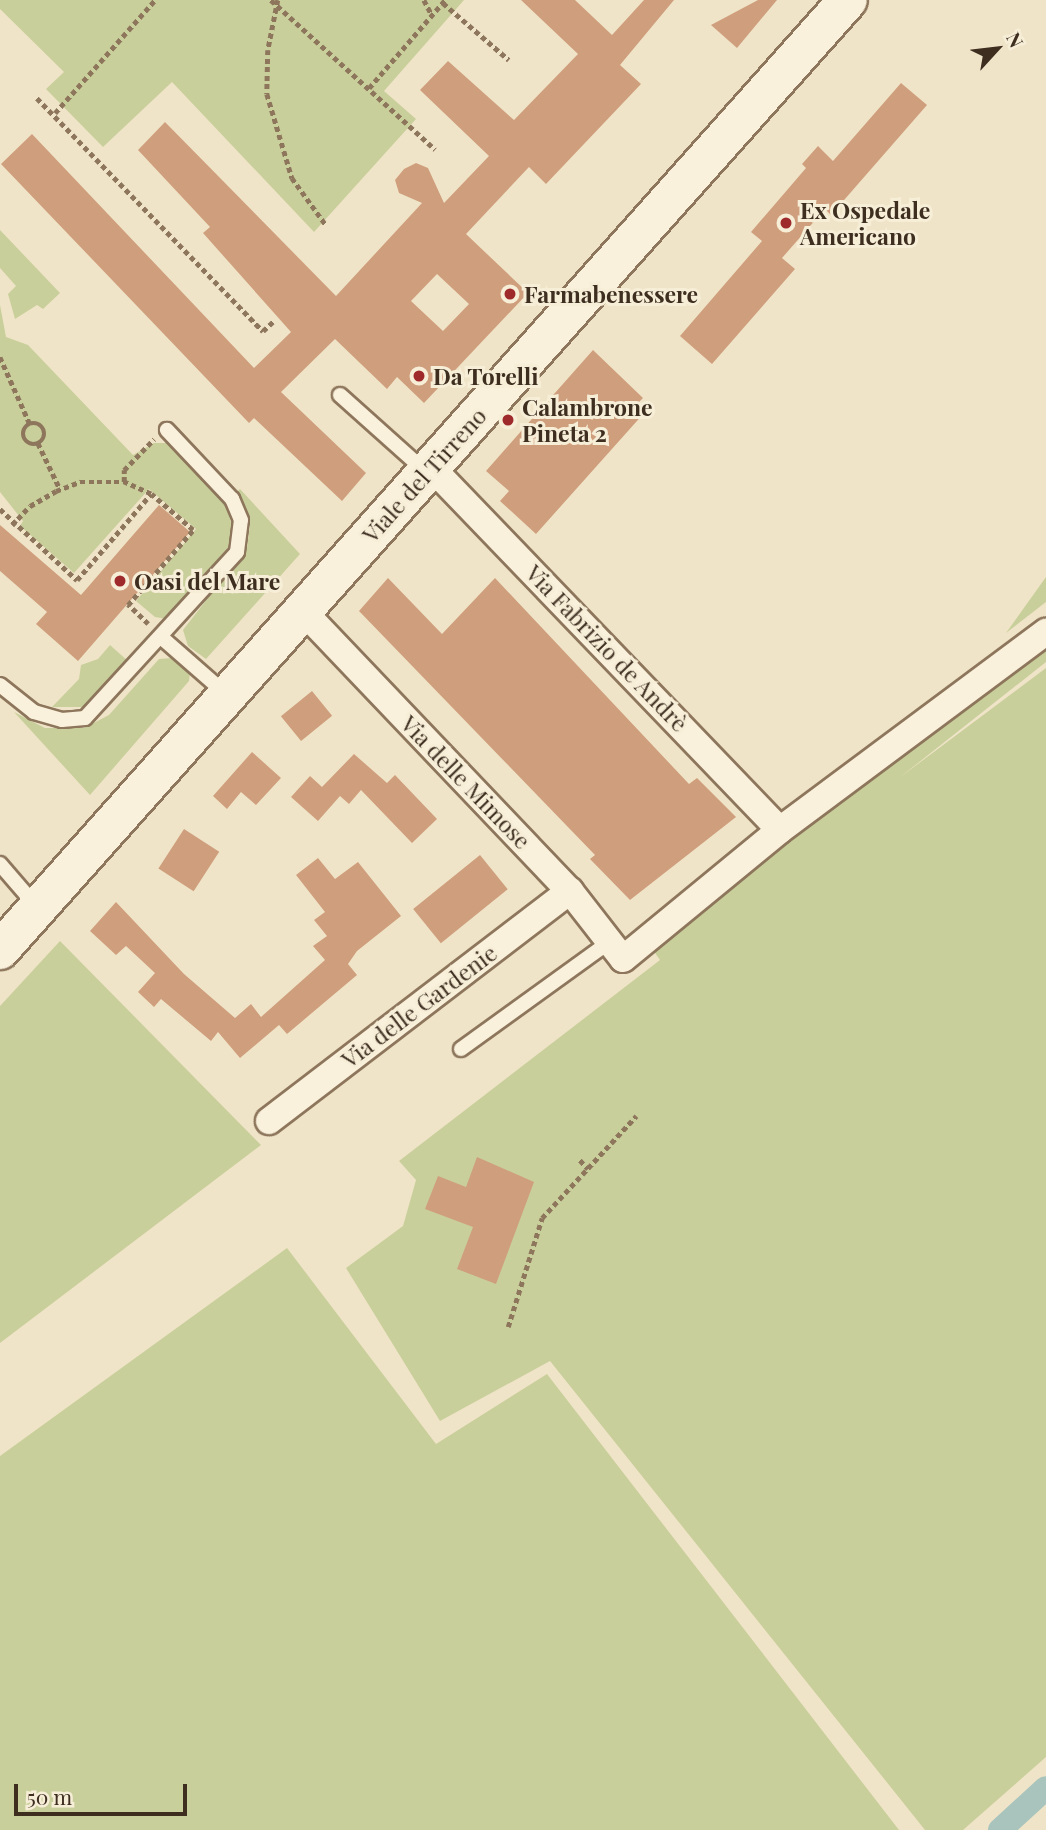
<!DOCTYPE html>
<meta charset="utf-8">
<style>
body{margin:0}
#map{position:relative;width:1046px;height:1830px;overflow:hidden;background:#f0e4c8;font-family:"Playfair Display",serif}
div>[style]{position:absolute}
[style*='--x']{left:calc(var(--x)*1px);top:calc(var(--y)*1px);width:calc(var(--w)*1px);rotate:calc(var(--a)*1deg)}
.green>*{inset:0;background:#c9cf9b}
.canal>*{height:24px;margin:-12px;padding:0 12px;transform-origin:12px;border-radius:12px;background:#a9c4bc}
.building>*{inset:0;background:#cf9f7d;transform-origin:0 0}
.path>*{height:4.5px;margin-top:-2.25px;transform-origin:0;background:repeating-linear-gradient(90deg,#8d765c 0 5px,transparent 0 8.5px)}
.path>.ring{margin:-2.25px;padding:0;box-sizing:content-box;background:none;border:4.5px solid #8d765c;border-radius:50%}
.roads{filter:drop-shadow(2px 0 #8d765c) drop-shadow(-2px 0 #8d765c) drop-shadow(0 2px #8d765c) drop-shadow(0 -2px #8d765c)}
.service>*{height:14px;margin:-7px;padding:0 7px;transform-origin:7px;border-radius:7px;background:#faf1dc}
.minor>*{height:26px;margin:-13px;padding:0 13px;transform-origin:13px;border-radius:13px;background:#faf1dc}
.secondary>*{height:38px;margin:-19px;padding:0 19px;transform-origin:19px;border-radius:19px;background:#faf1dc}
.dots>*{width:19px;height:19px;translate:-50% -50%;box-sizing:border-box;border:4px solid #f7eed8;border-radius:50%}
span{translate:-50% -50%;white-space:nowrap;text-align:center;line-height:1.15;-webkit-text-stroke:6px #f7eed8;paint-order:stroke}
.poi-label{font-size:23px;color:#3d2e20;font-weight:700}
.left{translate:0 -50%;text-align:left}
.street-label{font-size:23px;color:#3d2e20}
.north{position:absolute;left:962px;top:14px;width:70px;height:70px;-webkit-text-stroke:5px #f7eed8;paint-order:stroke;rotate:63deg;font-size:19px;font-weight:700;line-height:28px;text-align:center;color:#3d2e20}
.north::after{content:'';display:block;margin:auto;width:24px;height:32px;background:#3d2e20;clip-path:polygon(50% 0,100% 100%,50% 72%,0 100%)}
.scale{position:absolute;left:14px;top:1784px;width:173px;height:32px;box-sizing:border-box;border:4px solid #3d2e20;border-top:0;padding-left:9px;font-size:21px;line-height:24px;white-space:nowrap;color:#3d2e20;-webkit-text-stroke:5px #f7eed8;paint-order:stroke}
</style>
<div id="map">
<div class="green">
<i style="clip-path:polygon(0 0,464px 0,384px 91px,416px 119px,314px 232px,172px 82px,103px 147px,46px 89px,64px 72px,0 9px)"></i>
<i style="clip-path:polygon(0 230px,60px 293px,43px 309px,37px 305px,15px 319px,8px 294px,16px 286px,0 268px)"></i>
<i style="clip-path:polygon(0 305px,6px 337px,28px 345px,133px 455px,154px 443px,167px 443px,226px 506px,232px 526px,229px 546px,167px 619px,155px 617px,136px 601px,196px 529px,149px 489px,74px 573px,20px 526px,23px 521px,0 492px)"></i>
<i style="clip-path:polygon(240px 489px,300px 554px,206px 659px,188px 646px,183px 630px,247px 548px,250px 524px,236px 493px)"></i>
<i style="clip-path:polygon(1046px 577px,1046px 602px,1006px 633px)"></i>
<i style="clip-path:polygon(1046px 639px,1046px 662px,899px 778px,1046px 668px,1046px 1757px,963px 1830px,925px 1830px,550px 1361px,440px 1421px,346px 1268px,403px 1226px,416px 1180px,399px 1161px,660px 960px,653px 950px,656px 940px)"></i>
<i style="clip-path:polygon(110px 645px,129px 662px,87px 707px,52px 707px,79px 679px,81px 665px,98px 659px)"></i>
<i style="clip-path:polygon(172px 658px,190px 672px,189px 681px,90px 795px,14px 712px,45px 728px,84px 728px,109px 715px,159px 659px)"></i>
<i style="clip-path:polygon(60px 941px,261px 1145px,0 1343px,0 1006px)"></i>
<i style="clip-path:polygon(287px 1248px,436px 1444px,547px 1374px,899px 1830px,0 1830px,0 1456px)"></i>
</div>
<div class="canal">
<i style="--x:1000;--y:1830;--w:62;--a:-42.4"></i>
</div>
<div class="building">
<i style="clip-path:polygon(evenodd,521px 0,575px 0,612px 35px,644px 0,674px 0,620px 65px,641px 84px,546px 184px,529px 167px,466px 234px,528px 293px,424px 403px,397px 377px,387px 389px,335px 339px,281px 392px,366px 473px,342px 501px,254px 418px,249px 423px,1px 164px,32px 134px,254px 368px,291px 332px,203px 233px,210px 227px,138px 150px,165px 122px,336px 296px,422px 203px,399px 193px,395px 180px,404px 169px,416px 163px,428px 168px,444px 203px,489px 156px,420px 90px,448px 61px,514px 120px,578px 54px,521px 0,437px 274px,469px 304px,443px 331px,411px 301px,437px 274px)"></i>
<i style="clip-path:polygon(758px 0,777px 0,737px 48px,711px 25px)"></i>
<i style="clip-path:polygon(901px 83px,927px 105px,831px 215px,825px 209px,782px 258px,795px 269px,712px 364px,680px 336px,762px 241px,751px 232px,806px 168px,802px 164px,818px 146px,833px 161px)"></i>
<i style="clip-path:polygon(593px 350px,643px 398px,637px 404px,645px 412px,536px 534px,500px 501px,509px 491px,486px 471px)"></i>
<i style="clip-path:polygon(159px 505px,190px 532px,78px 661px,36px 624px,47px 612px,0 571px,0 525px,81px 595px)"></i>
<i style="clip-path:polygon(388px 578px,442px 634px,495px 578px,689px 784px,697px 778px,736px 817px,630px 900px,590px 859px,595px 855px,359px 611px)"></i>
<i style="left:312px;top:691px;width:32px;height:40px;rotate:51deg"></i>
<i style="clip-path:polygon(252px 752px,281px 778px,256px 805px,241px 792px,227px 809px,213px 796px)"></i>
<i style="clip-path:polygon(354px 754px,387px 783px,395px 775px,437px 819px,412px 843px,361px 790px,349px 804px,340px 796px,318px 821px,291px 797px,310px 776px,322px 787px)"></i>
<i style="left:184px;top:829px;width:42px;height:47px;rotate:33deg"></i>
<i style="left:480px;top:855px;width:44px;height:86px;rotate:51deg"></i>
<i style="clip-path:polygon(318px 858px,335px 879px,358px 862px,401px 916px,357px 951px,348px 964px,357px 975px,287px 1034px,279px 1025px,240px 1058px,218px 1032px,211px 1041px,161px 999px,154px 1007px,138px 992px,155px 973px,126px 946px,116px 955px,90px 931px,116px 902px,184px 974px,235px 1018px,251px 1004px,261px 1017px,325px 960px,313px 946px,327px 936px,314px 920px,325px 912px,296px 875px)"></i>
<i style="clip-path:polygon(477px 1157px,534px 1182px,496px 1284px,457px 1269px,473px 1227px,425px 1209px,438px 1176px,466px 1187px)"></i>
</div>
<div class="path">
<i style="--x:271;--y:0;--w:222;--a:42.3"></i>
<i style="--x:278;--y:0;--w:51;--a:101.3"></i>
<i style="--x:268;--y:50;--w:44;--a:91.3"></i>
<i style="--x:267;--y:94;--w:88;--a:73.4"></i>
<i style="--x:292;--y:178;--w:58;--a:54.1"></i>
<i style="--x:424;--y:0;--w:17;--a:62"></i>
<i style="--x:443;--y:3;--w:87;--a:40.8"></i>
<i style="--x:369;--y:88;--w:116;--a:-49.2"></i>
<i style="--x:37;--y:98;--w:325;--a:45.9"></i>
<i style="--x:263;--y:331;--w:16;--a:-43"></i>
<i style="--x:55;--y:113;--w:151;--a:-48.5"></i>
<i style="--x:0;--y:357;--w:73;--a:65.9"></i>
<i class="ring" style="left:23px;top:423px;width:17.5px;height:17.5px"></i>
<i style="--x:38;--y:443;--w:51;--a:64.4"></i>
<i style="--x:0;--y:509;--w:105;--a:42.7"></i>
<i style="--x:77;--y:580;--w:113;--a:-49.3"></i>
<i style="--x:151;--y:494;--w:30;--a:-156"></i>
<i style="--x:124;--y:482;--w:12;--a:-90"></i>
<i style="--x:124;--y:470;--w:43;--a:-45.9"></i>
<i style="--x:12;--y:525;--w:26;--a:-47"></i>
<i style="--x:30;--y:506;--w:30;--a:-30"></i>
<i style="--x:56;--y:491;--w:26;--a:-21"></i>
<i style="--x:80;--y:482;--w:44;--a:0"></i>
<i style="--x:148;--y:624;--w:28;--a:-136"></i>
<i style="--x:128;--y:605;--w:99;--a:-49.1"></i>
<i style="--x:193;--y:530;--w:55;--a:-139.4"></i>
<i style="--x:580;--y:1160;--w:12;--a:48"></i>
<i style="--x:508;--y:1327;--w:114;--a:-72.7"></i>
<i style="--x:542;--y:1218;--w:139;--a:-47.3"></i>
</div>
<div class="roads">
<div class="service">
<i style="--x:340;--y:395;--w:114;--a:41.8"></i>
<i style="--x:161;--y:637;--w:86;--a:41.2"></i>
<i style="--x:0;--y:685;--w:43;--a:38.5"></i>
<i style="--x:34;--y:712;--w:29;--a:16"></i>
<i style="--x:62;--y:720;--w:23;--a:-5"></i>
<i style="--x:85;--y:718;--w:225;--a:-47.5"></i>
<i style="--x:237;--y:552;--w:32;--a:-83"></i>
<i style="--x:241;--y:520;--w:23;--a:-113"></i>
<i style="--x:232;--y:499;--w:95;--a:-133.3"></i>
<i style="--x:0;--y:864;--w:57;--a:49.3"></i>
<i style="--x:461;--y:1049;--w:185;--a:-35.8"></i>
</div>
<div class="minor">
<i style="--x:432;--y:468;--w:502;--a:46.13"></i>
<i style="--x:302;--y:610;--w:388;--a:46.4"></i>
<i style="--x:570;--y:891;--w:86;--a:52.1"></i>
<i style="--x:623;--y:959;--w:203;--a:-39.4"></i>
<i style="--x:780;--y:830;--w:332;--a:-36.7"></i>
<i style="--x:269;--y:1121;--w:379;--a:-37.4"></i>
</div>
<div class="secondary">
<i style="--x:0;--y:950;--w:1273;--a:-48.25"></i>
</div>
</div>
<div class="dots">
<i style="left:786px;top:223px;background:#9e2a2b"></i>
<i style="left:510px;top:294px;background:#9e2a2b"></i>
<i style="left:419px;top:376px;background:#9e2a2b"></i>
<i style="left:508px;top:420px;background:#9e2a2b"></i>
<i style="left:120px;top:581px;background:#9e2a2b"></i>
</div>
<div class="poi-label">
<span class="left" style="left:800px;top:223px">Ex Ospedale<br>Americano</span>
<span class="left" style="left:524px;top:294px">Farmabenessere</span>
<span class="left" style="left:433px;top:376px">Da Torelli</span>
<span class="left" style="left:522px;top:420px">Calambrone<br>Pineta 2</span>
<span class="left" style="left:134px;top:581px">Oasi del Mare</span>
</div>
<div class="street-label">
<span style="left:424px;top:475px;rotate:-48deg">Viale del Tirreno</span>
<span style="left:607px;top:648px;rotate:46deg">Via Fabrizio de Andrè</span>
<span style="left:466px;top:782px;rotate:46deg">Via delle Mimose</span>
<span style="left:419px;top:1006px;rotate:-37deg">Via delle Gardenie</span>
</div>
<div class="north">N</div>
<div class="scale">50 m</div>
</div>
